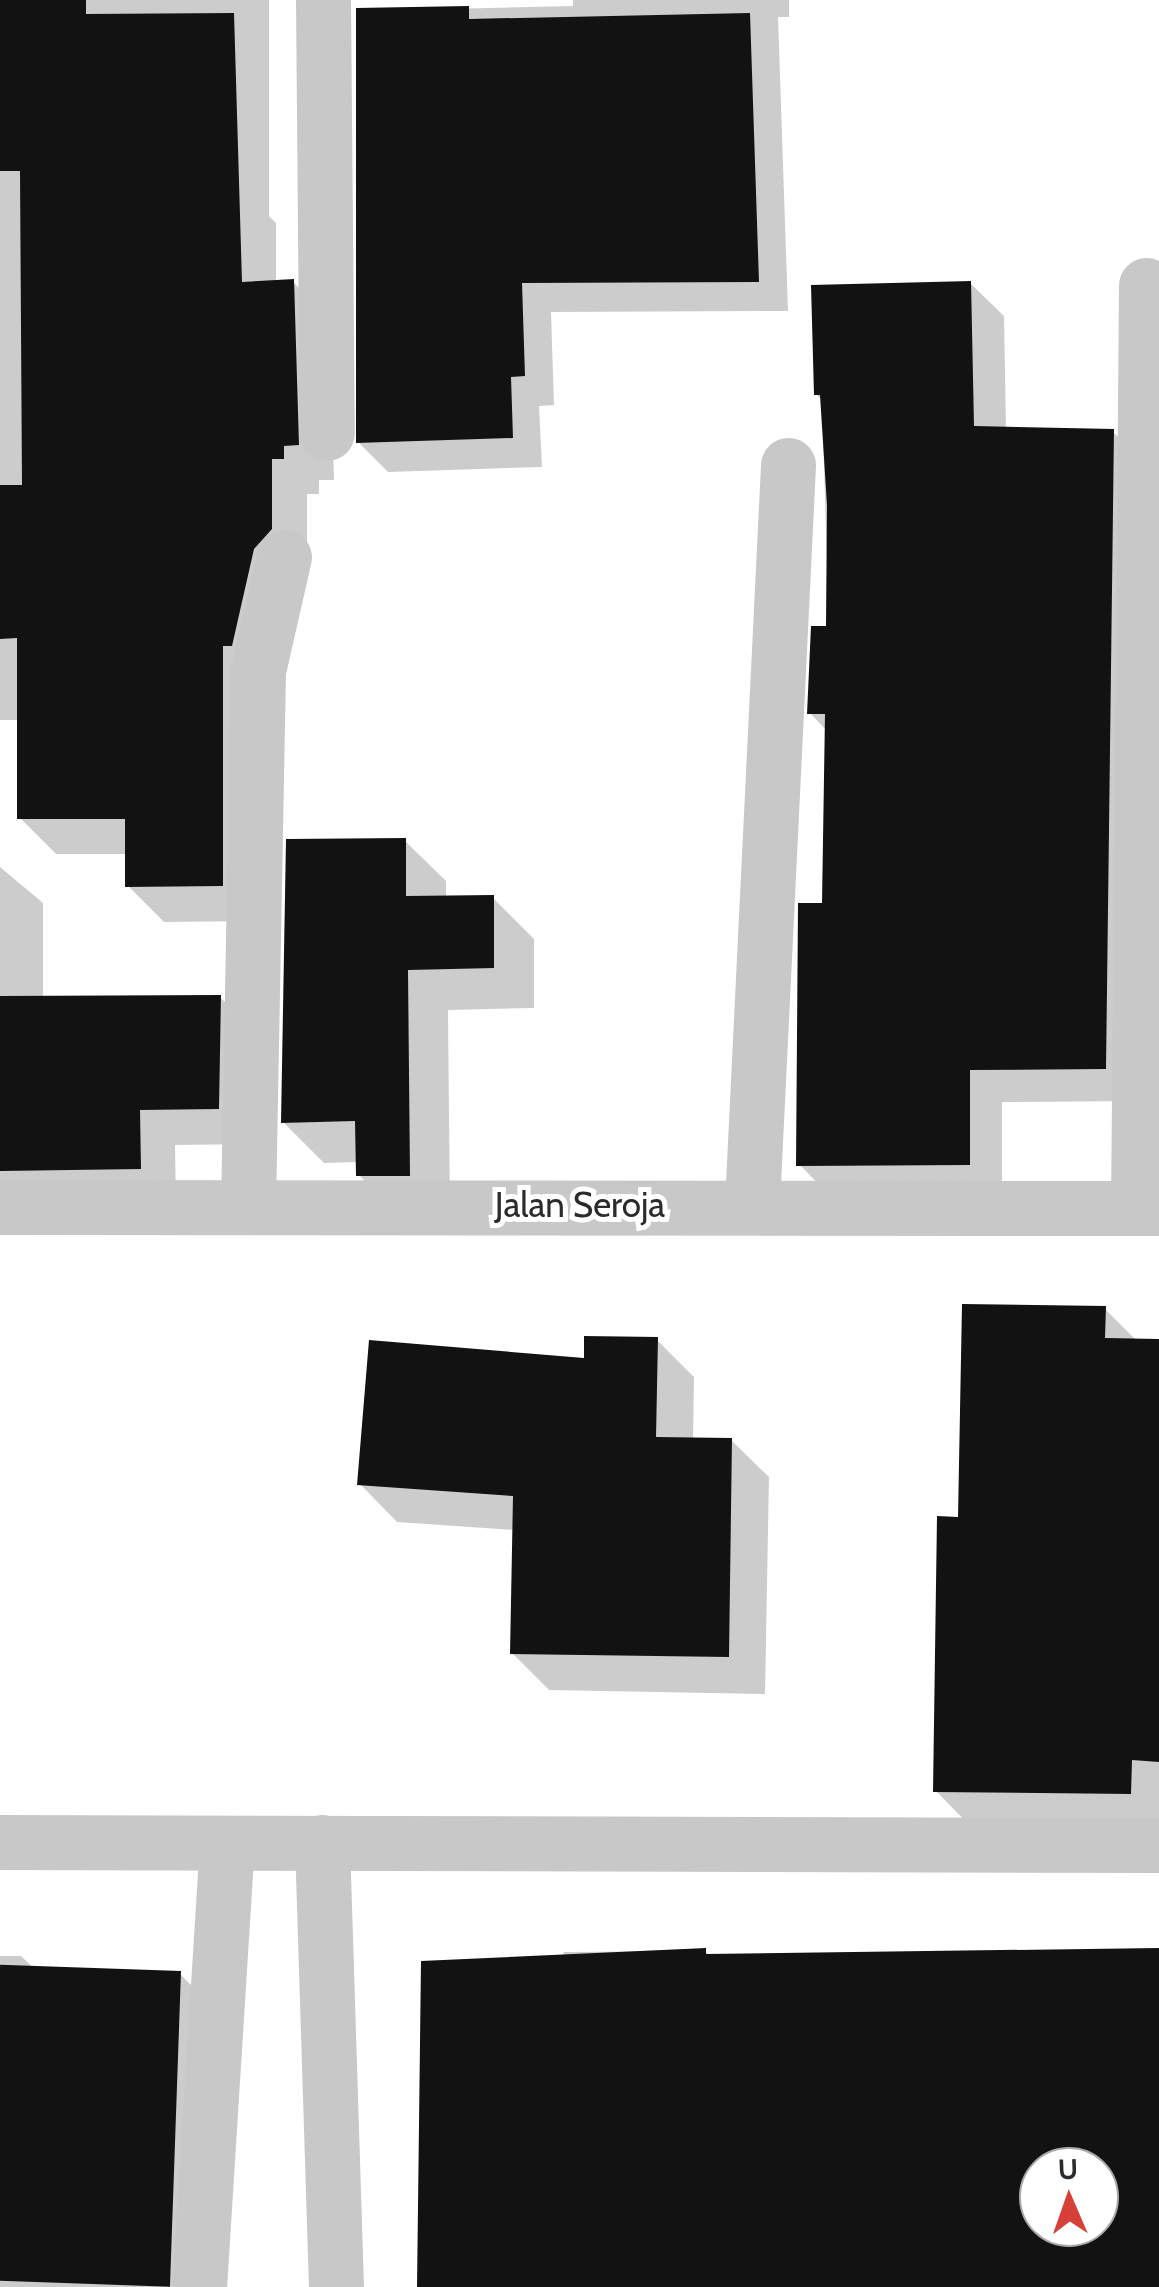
<!DOCTYPE html>
<style>
body{margin:0}
#map{position:relative;width:1159px;height:2287px;overflow:hidden;background:#fff;font-family:Cabin,sans-serif}
div>[style]{position:absolute}
[style*='--x']{left:calc(var(--x)*1px);top:calc(var(--y)*1px);width:calc(var(--w)*1px);rotate:calc(var(--a)*1deg)}
.shadow>*{inset:0;background:#0003}
.building>*{inset:0;background:#121212;transform-origin:0 0}
.minor>*{height:55px;margin:-27.5px;padding:0 27.5px;transform-origin:27.5px;border-radius:27.5px;background:#c8c8c8}
span{translate:-50% -50%;white-space:nowrap;text-align:center;line-height:1.15;-webkit-text-stroke:10px #fff;paint-order:stroke}
.street-label{font-size:35px;color:#2b2b2b}
.north{position:absolute;left:1019px;top:2147px;width:100px;height:100px;box-sizing:border-box;background:#fff;border:2px solid #aaa;border-radius:50%;rotate:358deg;font-size:28px;font-weight:700;line-height:40px;text-align:center;color:#2b2b2b}
.north::after{content:'';display:block;margin:auto;width:35px;height:45px;background:#d74039;clip-path:polygon(50% 0,100% 100%,50% 72%,0 100%)}
</style>
<div id="map">
<div class="shadow">
<i style="clip-path:polygon(0 0,269px 0,269px 216px,276px 223px,276px 283px,293px 282px,329px 318px,334px 480px,319px 480px,319px 494px,307px 494px,307px 565px,289px 585px,258px 921px,164px 922px,128px 886px,128px 854px,56px 854px,20px 818px,20px 720px,0 720px)"></i>
<i style="clip-path:polygon(573px 0,789px 0,789px 17px,778px 17px,788px 311px,551px 312px,554px 405px,539px 406px,542px 467px,388px 472px,358px 442px,359px 11px,573px 6px)"></i>
<i style="clip-path:polygon(970px 283px,1004px 316px,1006px 429px,1112px 431px,1146px 464px,1140px 1101px,1002px 1102px,1002px 1197px,832px 1198px,799px 1164px,824px 905px,827px 731px,810px 713px,829px 629px,822px 400px,816px 394px)"></i>
<i style="clip-path:polygon(404px 840px,446px 881px,446px 898px,493px 898px,534px 939px,534px 1008px,448px 1010px,450px 1216px,400px 1216px,359px 1175px,359px 1162px,324px 1163px,283px 1122px)"></i>
<i style="clip-path:polygon(0 867px,43px 903px,43px 998px,220px 997px,256px 1033px,254px 1144px,175px 1145px,176px 1204px,0 1221px)"></i>
<i style="clip-path:polygon(1105px 1309px,1137px 1341px,1159px 1342px,1159px 1829px,972px 1828px,936px 1791px,960px 1519px)"></i>
<i style="clip-path:polygon(657px 1340px,694px 1377px,693px 1440px,731px 1440px,769px 1477px,765px 1694px,549px 1690px,512px 1653px,515px 1530px,397px 1522px,360px 1484px,586px 1361px)"></i>
<i style="clip-path:polygon(evenodd,1159px 1949px,1159px 2287px,420px 2287px,564px 1952px,705px 1951px,711px 1957px,1159px 1949px,1039px 2167px,1099px 2167px,1099px 2227px,1039px 2227px,1039px 2167px)"></i>
<i style="clip-path:polygon(0 1956px,21px 1956px,42px 1976px,180px 1974px,221px 2015px,210px 2287px,0 2287px)"></i>
</div>
<div class="building">
<i style="clip-path:polygon(0 0,86px 0,86px 14px,234px 13px,242px 282px,294px 279px,299px 445px,284px 446px,284px 459px,272px 459px,272px 529px,254px 549px,232px 646px,223px 646px,223px 886px,125px 887px,125px 819px,17px 819px,17px 638px,0 639px,0 485px,22px 485px,20px 171px,0 171px)"></i>
<i style="clip-path:polygon(469px 6px,469px 19px,750px 13px,759px 282px,522px 283px,525px 376px,511px 377px,513px 438px,356px 443px,356px 8px)"></i>
<i style="clip-path:polygon(971px 281px,974px 426px,1114px 429px,1106px 1069px,970px 1070px,970px 1165px,796px 1166px,798px 903px,822px 903px,825px 714px,807px 714px,811px 626px,826px 626px,827px 505px,820px 395px,814px 395px,811px 285px)"></i>
<i style="clip-path:polygon(406px 838px,406px 896px,494px 895px,494px 968px,408px 970px,410px 1176px,356px 1176px,355px 1121px,281px 1123px,286px 839px)"></i>
<i style="clip-path:polygon(221px 995px,219px 1109px,140px 1110px,141px 1169px,0 1171px,0 996px)"></i>
<i style="clip-path:polygon(962px 1304px,1106px 1306px,1105px 1338px,1159px 1339px,1159px 1762px,1132px 1760px,1131px 1794px,933px 1792px,937px 1516px,958px 1517px)"></i>
<i style="clip-path:polygon(584px 1336px,658px 1337px,656px 1437px,732px 1438px,729px 1657px,510px 1654px,513px 1496px,357px 1485px,369px 1340px,584px 1358px)"></i>
<i style="clip-path:polygon(evenodd,706px 1948px,706px 1954px,1159px 1948px,1159px 2287px,417px 2287px,421px 1961px,706px 1948px,1039px 2167px,1099px 2167px,1099px 2227px,1039px 2227px,1039px 2167px)"></i>
<i style="left:181px;top:1971px;width:316px;height:181px;rotate:92deg"></i>
</div>
<div class="minor">
<i style="--x:323;--y:0;--w:433;--a:89.5"></i>
<i style="--x:752;--y:1204;--w:740;--a:-87.21"></i>
<i style="--x:248;--y:1206;--w:535;--a:-88.93"></i>
<i style="--x:258;--y:671;--w:117;--a:-77.2"></i>
<i style="--x:0;--y:1207;--w:1159;--a:0.05"></i>
<i style="--x:1138;--y:1207;--w:922;--a:-89.5"></i>
<i style="--x:0;--y:1842;--w:1159;--a:0.15"></i>
<i style="--x:322;--y:1842;--w:445;--a:88.2"></i>
<i style="--x:199;--y:2287;--w:445;--a:-86.4"></i>
</div>
<div class="street-label">
<span style="left:580px;top:1205px">Jalan Seroja</span>
</div>
<div class="north">U</div>
</div>
